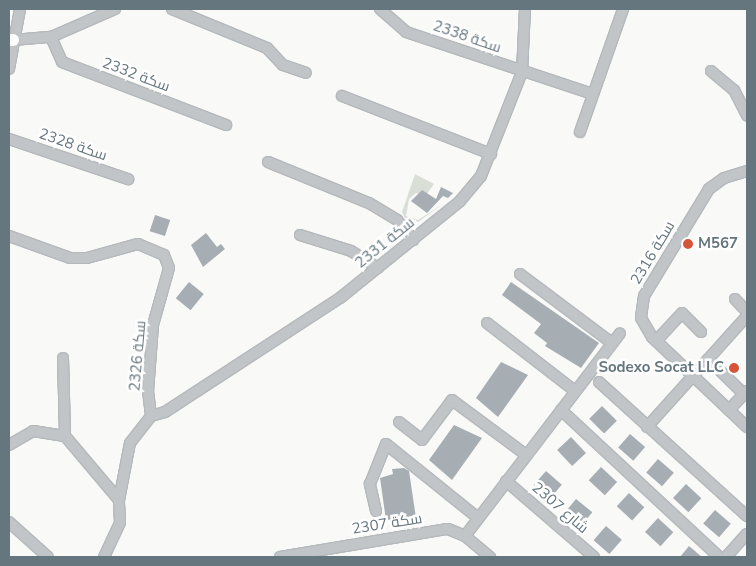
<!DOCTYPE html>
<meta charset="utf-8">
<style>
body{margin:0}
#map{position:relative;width:756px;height:566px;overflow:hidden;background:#f9f9f7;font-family:"Nunito Sans",Cairo,sans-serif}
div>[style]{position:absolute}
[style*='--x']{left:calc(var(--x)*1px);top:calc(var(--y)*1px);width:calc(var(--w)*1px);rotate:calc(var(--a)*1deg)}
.green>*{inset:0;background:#d9ded6}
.building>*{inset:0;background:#a6aeb3;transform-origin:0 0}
.roads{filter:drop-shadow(1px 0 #b4b9bc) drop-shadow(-1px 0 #b4b9bc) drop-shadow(0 1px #b4b9bc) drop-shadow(0 -1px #b4b9bc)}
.minor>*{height:10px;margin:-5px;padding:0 5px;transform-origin:5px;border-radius:5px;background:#c1c5c8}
.major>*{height:12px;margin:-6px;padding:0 6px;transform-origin:6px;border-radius:6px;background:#fff}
.dots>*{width:14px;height:14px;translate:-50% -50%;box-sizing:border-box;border:2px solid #fff;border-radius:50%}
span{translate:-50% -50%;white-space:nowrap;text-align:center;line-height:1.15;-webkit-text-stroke:5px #fff;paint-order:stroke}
.street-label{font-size:15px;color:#66767f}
.poi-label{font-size:15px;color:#66767f;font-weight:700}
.left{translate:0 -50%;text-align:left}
.right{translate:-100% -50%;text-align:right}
.frame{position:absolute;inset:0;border:10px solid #66767f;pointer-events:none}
</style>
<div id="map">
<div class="green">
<i style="clip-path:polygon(415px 174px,434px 184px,426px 195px,416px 193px,409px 199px,406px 216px,418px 220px,443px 204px,418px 222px,405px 218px,402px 212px)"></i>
</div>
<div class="building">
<i style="clip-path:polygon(441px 187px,453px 193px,448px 198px,443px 196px,427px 213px,411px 201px,422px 190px,436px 199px)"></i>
<i style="left:155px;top:215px;width:16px;height:17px;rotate:18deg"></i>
<i style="clip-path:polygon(206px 233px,217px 247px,221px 244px,225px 249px,203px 267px,191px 245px)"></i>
<i style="left:189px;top:282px;width:19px;height:21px;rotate:39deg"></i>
<i style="clip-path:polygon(511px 282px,599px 343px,581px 368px,545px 346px,547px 343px,534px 333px,541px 324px,502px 295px)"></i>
<i style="clip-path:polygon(501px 362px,528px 375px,498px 417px,476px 398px)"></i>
<i style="left:602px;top:406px;width:21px;height:18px;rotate:45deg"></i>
<i style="clip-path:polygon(454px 425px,482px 438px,452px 480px,429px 460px)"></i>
<i style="left:630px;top:434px;width:20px;height:18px;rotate:41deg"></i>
<i style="left:571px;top:437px;width:22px;height:19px;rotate:47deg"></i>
<i style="left:658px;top:459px;width:21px;height:18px;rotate:41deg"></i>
<i style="left:601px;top:467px;width:22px;height:18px;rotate:43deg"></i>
<i style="clip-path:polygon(404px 468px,409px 471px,416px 518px,386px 520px,380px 478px,393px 474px,392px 469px)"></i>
<i style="left:546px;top:471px;width:21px;height:19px;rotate:41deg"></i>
<i style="left:686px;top:484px;width:21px;height:19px;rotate:43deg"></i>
<i style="left:629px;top:493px;width:21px;height:18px;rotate:43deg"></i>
<i style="left:576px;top:499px;width:21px;height:20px;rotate:39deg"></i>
<i style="left:715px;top:510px;width:21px;height:18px;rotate:41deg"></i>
<i style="left:658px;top:518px;width:21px;height:19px;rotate:43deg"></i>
<i style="left:606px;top:526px;width:21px;height:19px;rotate:41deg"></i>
<i style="clip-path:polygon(689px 546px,702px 557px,680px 557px)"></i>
</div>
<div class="roads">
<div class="minor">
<i style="--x:172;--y:9;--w:103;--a:22.3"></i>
<i style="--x:267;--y:48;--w:23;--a:47"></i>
<i style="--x:283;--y:65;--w:24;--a:19"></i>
<i style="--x:380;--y:9;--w:35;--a:41"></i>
<i style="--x:406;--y:32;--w:196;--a:18.4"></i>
<i style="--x:51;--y:37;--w:27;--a:66"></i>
<i style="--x:62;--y:62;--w:176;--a:21"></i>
<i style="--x:13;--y:40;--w:38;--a:-5"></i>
<i style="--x:51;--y:37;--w:70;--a:-23.6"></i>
<i style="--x:9;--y:69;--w:61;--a:-79.6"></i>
<i style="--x:711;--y:71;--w:30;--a:40"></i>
<i style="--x:734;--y:90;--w:29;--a:63"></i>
<i style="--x:342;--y:96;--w:160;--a:21.3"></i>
<i style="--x:580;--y:132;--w:130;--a:-70.7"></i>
<i style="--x:9;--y:139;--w:126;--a:18.6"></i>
<i style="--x:268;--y:162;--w:109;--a:22.1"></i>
<i style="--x:369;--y:203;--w:33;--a:31"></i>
<i style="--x:397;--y:220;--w:26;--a:51"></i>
<i style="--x:747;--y:171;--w:24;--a:163"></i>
<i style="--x:724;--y:178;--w:19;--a:144"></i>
<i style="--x:709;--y:189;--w:125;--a:121.3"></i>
<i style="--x:644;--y:296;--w:22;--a:98"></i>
<i style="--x:641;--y:318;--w:22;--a:60"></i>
<i style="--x:652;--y:337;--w:131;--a:43.5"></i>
<i style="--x:300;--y:235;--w:53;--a:17.4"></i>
<i style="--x:351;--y:251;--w:32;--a:32"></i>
<i style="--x:9;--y:236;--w:65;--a:19.8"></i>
<i style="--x:70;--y:258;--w:17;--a:0"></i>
<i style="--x:87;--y:258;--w:53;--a:-15.4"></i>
<i style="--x:138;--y:244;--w:28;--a:23"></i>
<i style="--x:164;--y:255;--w:14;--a:69"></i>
<i style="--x:169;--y:268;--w:59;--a:105.7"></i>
<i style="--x:153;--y:325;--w:66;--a:94.3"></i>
<i style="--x:148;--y:391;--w:25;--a:83"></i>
<i style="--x:520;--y:274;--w:115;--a:36.9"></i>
<i style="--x:735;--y:299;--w:18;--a:47"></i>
<i style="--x:487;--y:323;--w:111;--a:37.7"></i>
<i style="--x:656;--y:341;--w:38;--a:-47"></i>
<i style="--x:682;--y:313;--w:27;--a:45"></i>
<i style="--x:63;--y:358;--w:78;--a:88.5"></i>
<i style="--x:708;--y:359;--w:50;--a:44.2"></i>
<i style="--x:599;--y:382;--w:200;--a:42.2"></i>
<i style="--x:561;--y:410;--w:216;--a:42.9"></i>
<i style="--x:729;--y:410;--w:26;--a:-47"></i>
<i style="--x:151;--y:416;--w:15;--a:-16"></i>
<i style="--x:165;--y:412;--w:209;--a:-33.1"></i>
<i style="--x:340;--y:298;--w:154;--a:-38.9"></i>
<i style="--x:460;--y:201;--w:33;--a:-50"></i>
<i style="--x:481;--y:176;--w:112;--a:-68.5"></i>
<i style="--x:522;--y:72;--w:63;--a:-87.3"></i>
<i style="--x:399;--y:422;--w:29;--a:38"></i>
<i style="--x:422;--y:440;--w:50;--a:-53.1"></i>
<i style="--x:452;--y:400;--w:92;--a:36.6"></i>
<i style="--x:647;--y:427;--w:149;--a:-48"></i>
<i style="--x:9;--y:445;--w:28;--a:-30"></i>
<i style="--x:33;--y:431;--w:32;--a:9"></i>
<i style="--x:65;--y:436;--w:84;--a:49.8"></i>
<i style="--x:506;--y:481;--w:116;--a:40.8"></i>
<i style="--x:376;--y:511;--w:28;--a:-103"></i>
<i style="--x:370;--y:484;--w:43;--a:-68.2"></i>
<i style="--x:386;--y:444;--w:118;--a:38.8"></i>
<i style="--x:9;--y:522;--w:52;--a:41.9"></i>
<i style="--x:465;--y:536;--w:255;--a:-52.6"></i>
<i style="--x:104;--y:557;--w:38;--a:-65"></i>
<i style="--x:120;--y:522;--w:22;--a:-93"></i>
<i style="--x:119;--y:500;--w:58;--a:-79.1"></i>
<i style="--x:130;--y:443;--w:34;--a:-52"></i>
<i style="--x:280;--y:557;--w:170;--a:-9.5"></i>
<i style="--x:448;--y:529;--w:18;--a:22"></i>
<i style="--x:465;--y:536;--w:33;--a:40"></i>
<i style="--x:726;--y:557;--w:31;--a:-48"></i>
</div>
<div class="major">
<i style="--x:9;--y:40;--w:4;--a:0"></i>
</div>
</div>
<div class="dots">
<i style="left:688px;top:244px;background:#d5553b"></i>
<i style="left:734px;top:368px;background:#d5553b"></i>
</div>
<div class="street-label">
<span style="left:467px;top:37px;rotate:19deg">سكة 2338</span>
<span style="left:136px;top:75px;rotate:21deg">سكة 2332</span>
<span style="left:73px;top:145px;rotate:19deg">سكة 2328</span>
<span style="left:385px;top:243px;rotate:-39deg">سكة 2331</span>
<span style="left:653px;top:253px;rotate:-59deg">2316 سكة</span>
<span style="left:138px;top:356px;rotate:-85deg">سكة 2326</span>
<span style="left:560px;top:508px;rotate:41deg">2307 شارع</span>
<span style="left:387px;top:524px;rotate:-9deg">سكة 2307</span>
</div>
<div class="poi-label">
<span class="left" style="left:698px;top:244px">M567</span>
<span class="right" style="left:724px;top:368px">Sodexo Socat LLC</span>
</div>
<div class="frame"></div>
</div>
